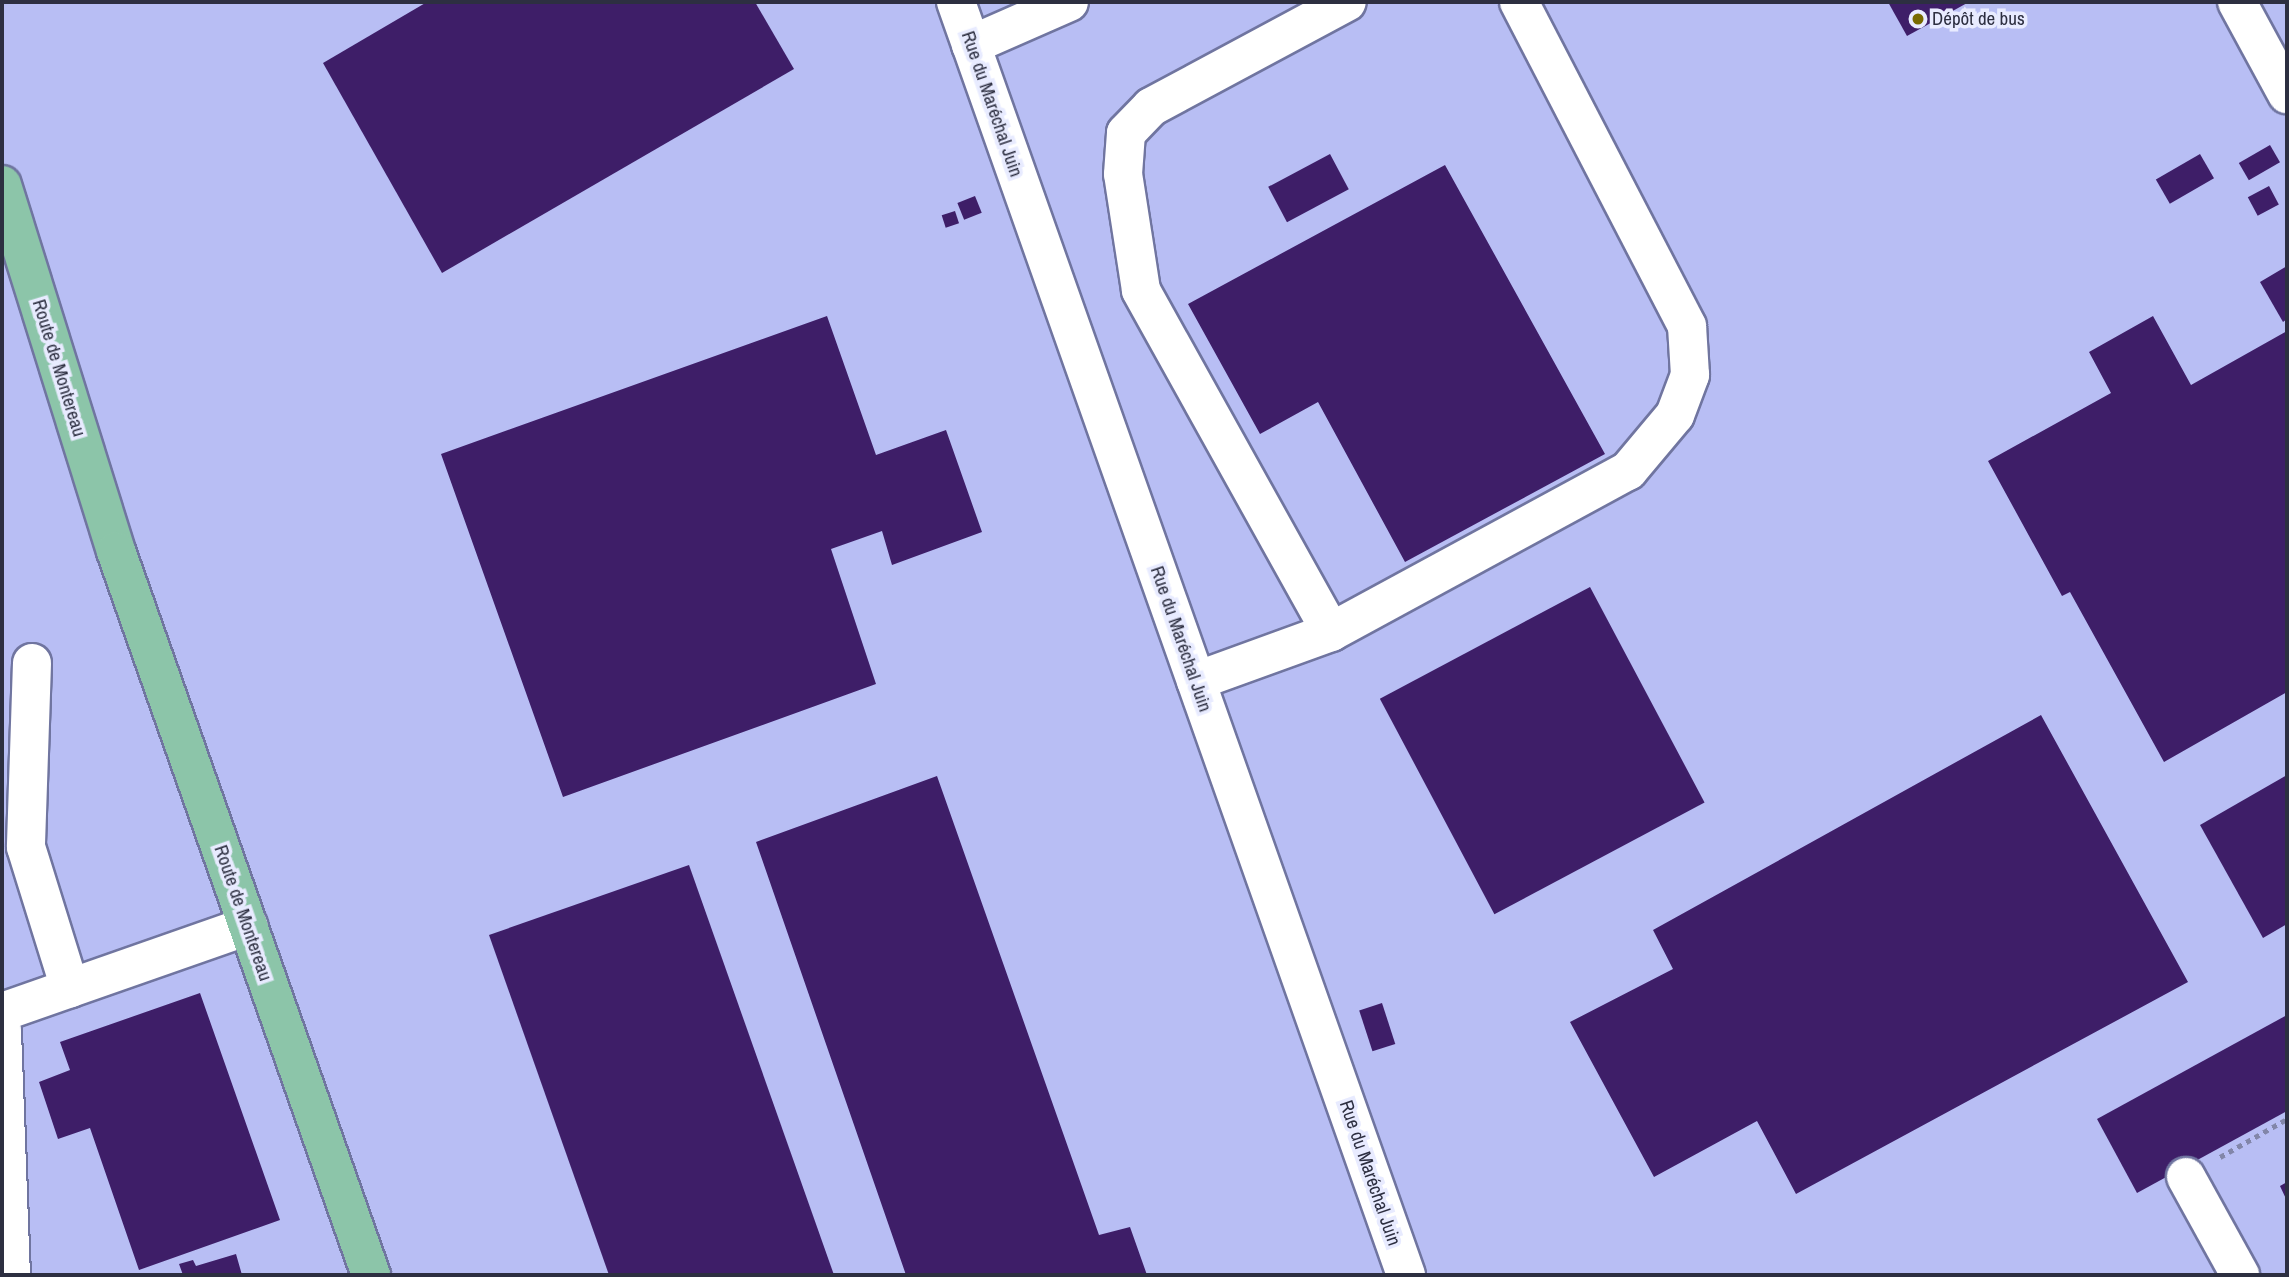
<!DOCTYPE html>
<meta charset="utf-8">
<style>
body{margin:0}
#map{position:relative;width:2289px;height:1277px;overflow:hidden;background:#c2c8f7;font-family:"Archivo Narrow",sans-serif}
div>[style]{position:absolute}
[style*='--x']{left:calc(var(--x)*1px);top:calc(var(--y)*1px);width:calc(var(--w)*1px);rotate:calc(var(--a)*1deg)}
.built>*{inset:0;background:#b8bef4;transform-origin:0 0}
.building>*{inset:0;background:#3e1e68;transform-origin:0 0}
.path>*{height:4.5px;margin-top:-2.25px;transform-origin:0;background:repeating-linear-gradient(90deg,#8286a9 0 5px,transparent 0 10px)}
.roads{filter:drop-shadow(2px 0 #7075a0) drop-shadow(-2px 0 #7075a0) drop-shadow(0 2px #7075a0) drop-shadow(0 -2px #7075a0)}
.minor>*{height:38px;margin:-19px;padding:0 19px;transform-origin:19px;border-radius:19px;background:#fff}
.major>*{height:38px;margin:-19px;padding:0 19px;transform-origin:19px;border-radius:19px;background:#8cc5a9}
.dots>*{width:19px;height:19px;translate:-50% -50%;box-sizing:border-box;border:4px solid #e8ebff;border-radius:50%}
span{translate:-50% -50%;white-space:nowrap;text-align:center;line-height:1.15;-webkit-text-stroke:7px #e8ebff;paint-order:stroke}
.poi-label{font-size:19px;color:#2d2f41}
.left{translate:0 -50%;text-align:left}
.street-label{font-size:19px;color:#2d2f41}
.frame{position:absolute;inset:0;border:4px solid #2d2f41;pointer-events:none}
</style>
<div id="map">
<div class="built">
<i style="left:2px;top:2px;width:2285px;height:1273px"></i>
</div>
<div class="building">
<i style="clip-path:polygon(427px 2px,755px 2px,794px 69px,442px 273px,323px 63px)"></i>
<i style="clip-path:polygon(1888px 2px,1969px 2px,1907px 36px)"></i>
<i style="left:2270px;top:145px;width:20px;height:36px;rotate:60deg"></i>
<i style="left:1330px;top:154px;width:40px;height:70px;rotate:62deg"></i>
<i style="left:2200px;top:154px;width:28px;height:51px;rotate:60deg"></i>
<i style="clip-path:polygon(1445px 165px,1605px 454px,1405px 562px,1318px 402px,1260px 434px,1188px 304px)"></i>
<i style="left:2269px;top:186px;width:21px;height:24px;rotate:62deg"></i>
<i style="left:975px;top:196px;width:18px;height:19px;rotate:68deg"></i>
<i style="left:955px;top:211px;width:13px;height:14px;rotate:72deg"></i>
<i style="clip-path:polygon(2287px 266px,2287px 319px,2283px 322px,2260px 282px)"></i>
<i style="clip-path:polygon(827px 316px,876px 455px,946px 430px,982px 532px,892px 565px,882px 531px,831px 549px,876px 684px,563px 797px,441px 454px)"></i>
<i style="clip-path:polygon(2153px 316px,2191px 385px,2287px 331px,2287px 692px,2164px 762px,2070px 592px,2062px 596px,1988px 461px,2111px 393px,2089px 352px)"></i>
<i style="left:1590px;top:587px;width:244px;height:238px;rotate:62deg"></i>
<i style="clip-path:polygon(2041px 715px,2188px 982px,1796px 1194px,1757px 1121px,1654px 1177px,1570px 1022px,1673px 969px,1653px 930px)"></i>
<i style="clip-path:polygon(2287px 775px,2287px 924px,2263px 938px,2200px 825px)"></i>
<i style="clip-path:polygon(937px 776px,1099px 1235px,1130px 1227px,1147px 1275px,906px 1275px,756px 842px)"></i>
<i style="clip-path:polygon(689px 865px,834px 1275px,609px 1275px,489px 935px)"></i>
<i style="clip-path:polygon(200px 993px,280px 1220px,139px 1270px,90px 1128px,58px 1139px,39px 1082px,70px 1070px,60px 1042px)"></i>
<i style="left:1382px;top:1003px;width:43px;height:24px;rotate:72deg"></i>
<i style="clip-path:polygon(2287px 1015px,2287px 1111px,2137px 1193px,2097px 1119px)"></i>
<i style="clip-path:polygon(2287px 1182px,2287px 1201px,2280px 1186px)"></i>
<i style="clip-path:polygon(236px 1254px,242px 1275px,183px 1275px,179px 1264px,193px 1260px,196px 1266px)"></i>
</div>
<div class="path">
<i style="--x:2220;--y:1157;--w:77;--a:-29.6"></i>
</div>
<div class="roads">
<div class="minor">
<i style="--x:956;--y:2;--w:1350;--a:70.53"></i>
<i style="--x:2237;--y:2;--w:105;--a:61.5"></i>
<i style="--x:971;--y:45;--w:107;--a:-23.7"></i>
<i style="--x:1331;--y:632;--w:391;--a:-119.1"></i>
<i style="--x:1141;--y:290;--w:117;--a:-98.8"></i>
<i style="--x:1123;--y:174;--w:41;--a:-85.8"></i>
<i style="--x:1126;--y:133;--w:36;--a:-46"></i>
<i style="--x:1151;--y:107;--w:222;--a:-28.2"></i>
<i style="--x:32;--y:663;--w:184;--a:91.9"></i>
<i style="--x:26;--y:847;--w:148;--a:72.7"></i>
<i style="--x:1196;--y:681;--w:144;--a:-19.9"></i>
<i style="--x:1331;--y:632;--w:338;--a:-28.5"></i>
<i style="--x:1628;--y:471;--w:73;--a:-50"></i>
<i style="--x:1675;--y:415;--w:43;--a:-69.4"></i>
<i style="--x:1690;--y:375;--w:49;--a:-93.5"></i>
<i style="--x:1687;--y:326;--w:365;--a:-117.4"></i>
<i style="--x:2;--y:1012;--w:261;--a:-19.3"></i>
<i style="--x:2;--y:1031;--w:244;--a:87.9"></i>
<i style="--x:2186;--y:1177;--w:112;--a:61.1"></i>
</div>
<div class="major">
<i style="--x:2;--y:185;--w:383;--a:72.7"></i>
<i style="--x:116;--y:551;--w:768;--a:70.6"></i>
</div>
</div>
<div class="dots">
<i style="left:1918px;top:19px;background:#786a00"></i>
</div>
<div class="poi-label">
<span class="left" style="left:1932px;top:19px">Dépôt de bus</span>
</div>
<div class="street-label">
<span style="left:992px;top:104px;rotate:71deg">Rue du Maréchal Juin</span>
<span style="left:59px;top:368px;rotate:73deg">Route de Montereau</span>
<span style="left:1181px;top:639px;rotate:71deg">Rue du Maréchal Juin</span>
<span style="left:243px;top:913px;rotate:71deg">Route de Montereau</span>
<span style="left:1370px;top:1173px;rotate:71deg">Rue du Maréchal Juin</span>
</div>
<div class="frame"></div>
</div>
